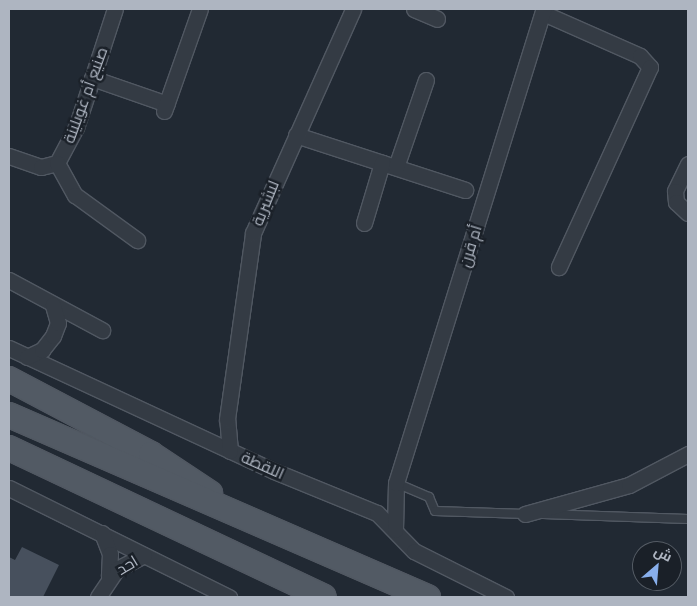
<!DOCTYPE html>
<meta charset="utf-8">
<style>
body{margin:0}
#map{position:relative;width:697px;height:606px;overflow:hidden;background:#212933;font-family:"Archivo Narrow",Cairo,sans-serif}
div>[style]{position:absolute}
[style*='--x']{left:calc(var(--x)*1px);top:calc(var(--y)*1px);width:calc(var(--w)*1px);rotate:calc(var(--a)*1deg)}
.building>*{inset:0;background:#47505d}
.roads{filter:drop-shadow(1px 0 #515862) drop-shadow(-1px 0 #515862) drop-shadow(0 1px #515862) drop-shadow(0 -1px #515862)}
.lane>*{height:8px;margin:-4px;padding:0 4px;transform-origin:4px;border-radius:4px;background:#343b44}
.street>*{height:15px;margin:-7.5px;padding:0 7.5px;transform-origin:7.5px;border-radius:7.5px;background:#343b44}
.primary>*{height:24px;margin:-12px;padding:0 12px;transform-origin:12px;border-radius:12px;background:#525a64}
span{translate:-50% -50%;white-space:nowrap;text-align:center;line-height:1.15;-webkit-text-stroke:5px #1a2028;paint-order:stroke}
.street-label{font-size:16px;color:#aeb5c1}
.frame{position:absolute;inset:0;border:10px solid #aeb5c1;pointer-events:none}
.north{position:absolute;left:632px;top:541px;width:50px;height:50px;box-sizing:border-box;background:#1a2028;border:1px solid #555c65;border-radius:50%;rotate:27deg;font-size:14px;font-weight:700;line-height:20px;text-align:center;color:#aeb5c1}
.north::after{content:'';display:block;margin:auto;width:18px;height:22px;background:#88afec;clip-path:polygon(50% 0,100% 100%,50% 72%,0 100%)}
</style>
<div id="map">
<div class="building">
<i style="clip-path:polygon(22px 547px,59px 565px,43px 597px,9px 597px,9px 557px,15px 560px)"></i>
</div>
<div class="roads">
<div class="lane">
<i style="--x:396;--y:483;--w:36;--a:23"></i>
<i style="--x:429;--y:497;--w:15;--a:67"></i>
<i style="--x:435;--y:511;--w:91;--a:1.9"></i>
<i style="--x:543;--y:514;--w:145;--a:2"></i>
</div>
<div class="street">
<i style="--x:414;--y:9;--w:25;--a:23"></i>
<i style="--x:543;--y:13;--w:106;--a:23.9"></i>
<i style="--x:640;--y:56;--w:15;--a:48"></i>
<i style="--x:650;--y:67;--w:220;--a:114.5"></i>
<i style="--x:92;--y:78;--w:79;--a:19.1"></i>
<i style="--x:164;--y:111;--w:108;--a:-70.6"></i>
<i style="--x:296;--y:135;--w:178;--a:18"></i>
<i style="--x:9;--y:156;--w:34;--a:19"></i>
<i style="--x:41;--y:167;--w:16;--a:-14"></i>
<i style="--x:57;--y:163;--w:40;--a:-62"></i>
<i style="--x:76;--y:128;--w:125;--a:-71.9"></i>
<i style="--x:57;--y:163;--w:37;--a:61"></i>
<i style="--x:75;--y:195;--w:77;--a:36"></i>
<i style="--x:688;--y:164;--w:30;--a:116"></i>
<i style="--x:675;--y:191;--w:11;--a:85"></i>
<i style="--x:676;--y:202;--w:16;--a:43"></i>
<i style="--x:396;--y:167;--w:92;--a:-71"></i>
<i style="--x:364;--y:223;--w:63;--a:-73.3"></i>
<i style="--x:9;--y:280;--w:106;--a:28.3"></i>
<i style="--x:9;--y:348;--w:292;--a:24.9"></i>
<i style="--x:274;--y:471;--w:111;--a:22.2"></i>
<i style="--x:377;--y:513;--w:53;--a:45.8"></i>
<i style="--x:414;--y:551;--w:103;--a:26.6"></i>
<i style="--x:27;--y:357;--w:17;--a:-25"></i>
<i style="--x:42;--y:350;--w:18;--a:-52"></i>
<i style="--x:53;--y:336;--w:14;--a:-69"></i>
<i style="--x:58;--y:323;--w:19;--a:-106"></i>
<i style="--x:230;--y:451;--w:32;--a:-95"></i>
<i style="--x:227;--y:419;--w:188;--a:-82"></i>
<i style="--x:253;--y:233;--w:245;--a:-65.9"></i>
<i style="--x:9;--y:488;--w:246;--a:26.4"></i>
<i style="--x:525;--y:514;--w:108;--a:-15.6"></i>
<i style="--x:629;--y:485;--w:67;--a:-27.7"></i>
<i style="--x:395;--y:530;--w:47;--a:-88.8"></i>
<i style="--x:396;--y:483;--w:497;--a:-72.7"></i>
<i style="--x:102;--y:533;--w:22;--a:69"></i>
<i style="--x:110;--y:554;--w:22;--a:93"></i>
<i style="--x:98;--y:597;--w:34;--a:-56"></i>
<i style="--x:117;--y:569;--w:30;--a:-27"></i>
</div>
<div class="primary">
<i style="--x:9;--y:379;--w:161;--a:27.8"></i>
<i style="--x:151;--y:454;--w:71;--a:33.5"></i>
<i style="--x:9;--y:415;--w:457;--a:23.5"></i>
<i style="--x:9;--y:448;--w:348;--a:25.3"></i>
</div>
</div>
<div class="street-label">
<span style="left:85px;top:95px;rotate:-70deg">صنيع أم غويلينة</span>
<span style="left:265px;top:203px;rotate:-68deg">لبشيرية</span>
<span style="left:470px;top:246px;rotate:-73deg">أم قرن</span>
<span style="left:263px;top:465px;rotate:24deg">اللقطة</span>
<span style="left:127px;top:565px;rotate:-31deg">احد</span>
</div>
<div class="frame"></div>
<div class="north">ش</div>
</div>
